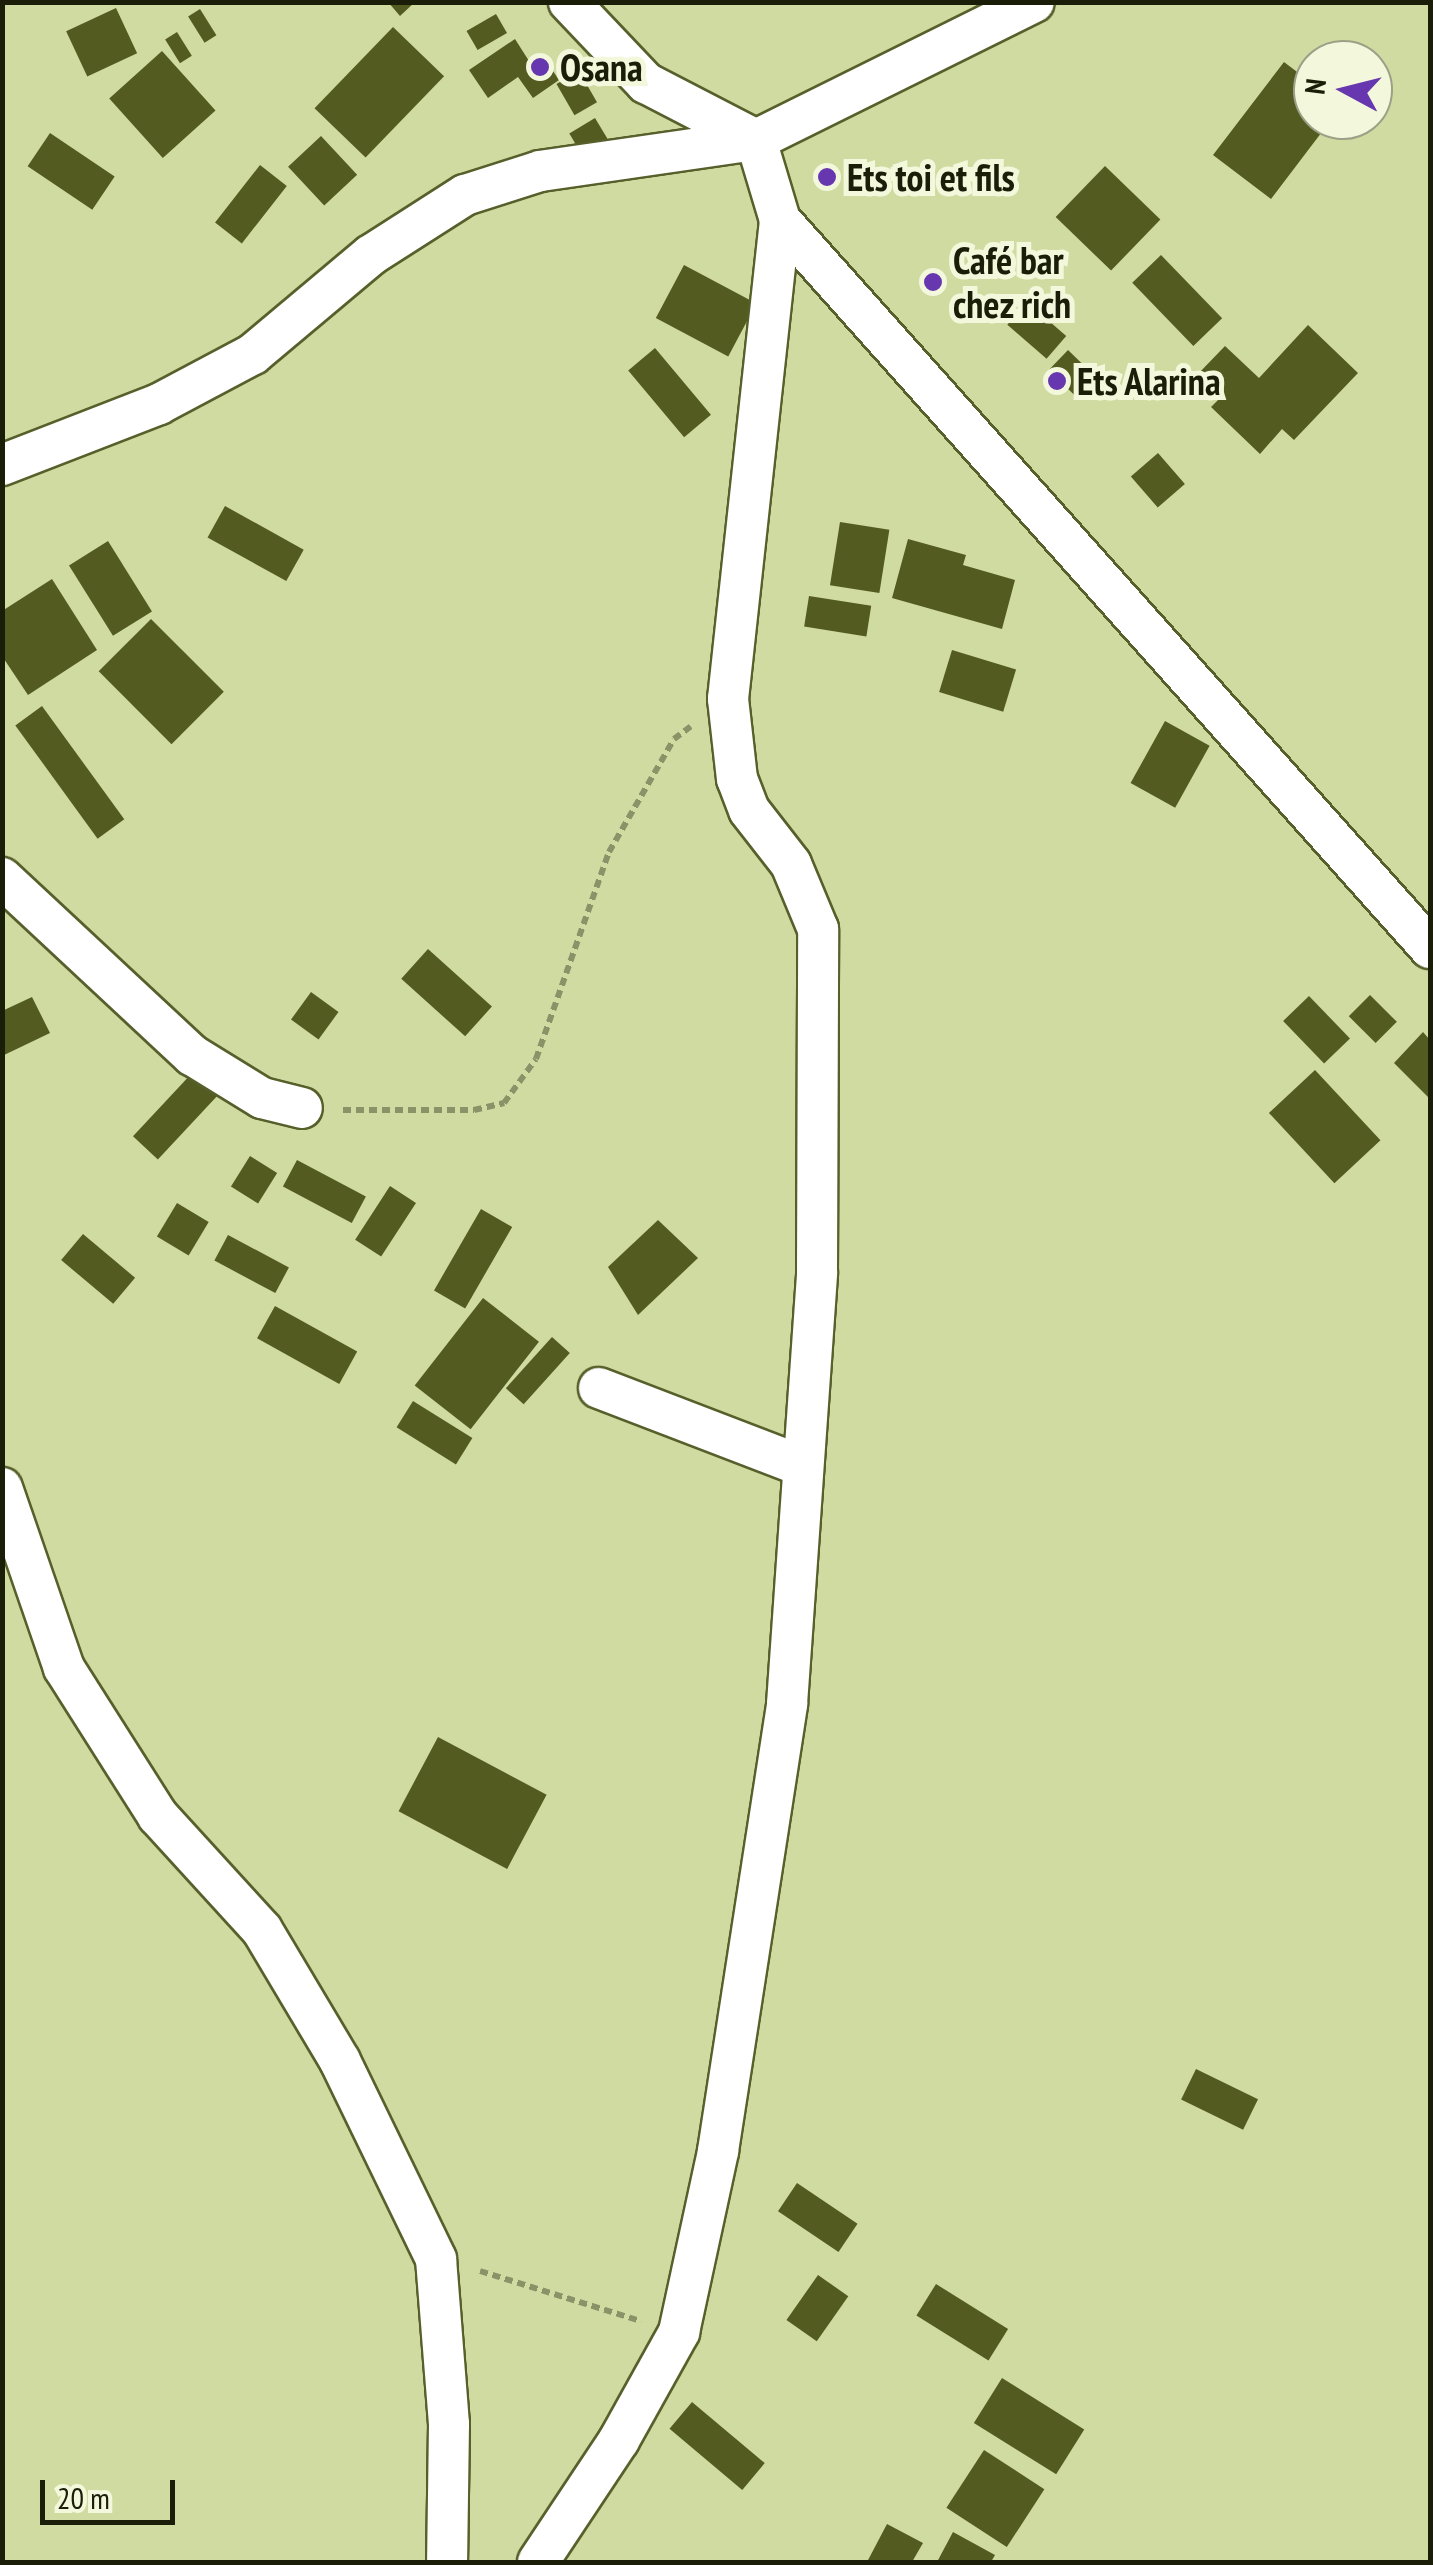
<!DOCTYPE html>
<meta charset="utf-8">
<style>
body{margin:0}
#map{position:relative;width:1433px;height:2565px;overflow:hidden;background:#d0dba2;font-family:"PT Sans Narrow",sans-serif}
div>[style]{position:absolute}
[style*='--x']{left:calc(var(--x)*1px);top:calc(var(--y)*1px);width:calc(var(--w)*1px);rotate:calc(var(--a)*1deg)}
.building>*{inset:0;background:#535b21;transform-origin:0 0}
.path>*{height:6px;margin-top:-3px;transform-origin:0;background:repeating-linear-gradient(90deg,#8a9267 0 8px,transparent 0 13px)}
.roads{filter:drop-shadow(2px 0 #575f2b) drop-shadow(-2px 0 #575f2b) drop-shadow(0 2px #575f2b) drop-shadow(0 -2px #575f2b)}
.street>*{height:40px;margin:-20px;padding:0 20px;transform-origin:20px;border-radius:20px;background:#fff}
.dots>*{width:28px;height:28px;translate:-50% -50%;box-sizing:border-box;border:5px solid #f3f8dc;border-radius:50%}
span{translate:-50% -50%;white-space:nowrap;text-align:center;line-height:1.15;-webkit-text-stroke:10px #f3f8dc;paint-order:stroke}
.poi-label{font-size:38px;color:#1a1d07;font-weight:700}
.left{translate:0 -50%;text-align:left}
.frame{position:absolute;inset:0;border:5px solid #1a1d07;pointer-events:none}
.north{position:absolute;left:1293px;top:40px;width:100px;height:100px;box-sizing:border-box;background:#f3f8dc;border:2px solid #9ca087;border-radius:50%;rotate:277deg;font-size:28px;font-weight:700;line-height:40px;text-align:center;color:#1a1d07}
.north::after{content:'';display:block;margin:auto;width:35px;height:45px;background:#6637af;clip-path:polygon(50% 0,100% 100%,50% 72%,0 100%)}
.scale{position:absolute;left:40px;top:2480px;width:135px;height:45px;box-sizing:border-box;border:5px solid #1a1d07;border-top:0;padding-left:12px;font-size:30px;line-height:35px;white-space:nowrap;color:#1a1d07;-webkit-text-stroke:8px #f3f8dc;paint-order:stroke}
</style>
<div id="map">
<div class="building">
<i style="clip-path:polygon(388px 2px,415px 2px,400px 16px)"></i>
<i style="left:116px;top:8px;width:50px;height:55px;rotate:65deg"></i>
<i style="left:200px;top:9px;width:31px;height:14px;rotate:58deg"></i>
<i style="left:496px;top:14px;width:22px;height:34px;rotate:60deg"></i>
<i style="left:393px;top:27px;width:71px;height:113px;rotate:44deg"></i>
<i style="left:177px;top:32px;width:28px;height:14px;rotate:58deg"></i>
<i style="clip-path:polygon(515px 39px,529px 61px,541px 53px,559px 80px,533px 98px,518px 77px,488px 98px,469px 70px)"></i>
<i style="left:162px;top:51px;width:80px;height:71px;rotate:48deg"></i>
<i style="clip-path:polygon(1284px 62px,1313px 84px,1313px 120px,1331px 120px,1271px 199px,1213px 155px)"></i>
<i style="left:579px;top:71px;width:36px;height:26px;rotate:60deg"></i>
<i style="left:595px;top:118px;width:33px;height:30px;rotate:59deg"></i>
<i style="left:50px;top:133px;width:78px;height:40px;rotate:34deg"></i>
<i style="left:321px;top:136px;width:53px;height:45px;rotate:47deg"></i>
<i style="left:260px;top:165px;width:34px;height:73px;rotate:38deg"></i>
<i style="left:1105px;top:166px;width:77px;height:71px;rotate:44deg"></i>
<i style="left:1161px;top:255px;width:88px;height:40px;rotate:46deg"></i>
<i style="left:684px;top:265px;width:82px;height:60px;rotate:28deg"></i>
<i style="left:1027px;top:302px;width:52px;height:30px;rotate:41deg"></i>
<i style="clip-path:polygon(1308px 325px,1358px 373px,1294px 440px,1282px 429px,1260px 454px,1211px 407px,1222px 396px,1198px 374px,1225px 346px,1259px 378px)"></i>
<i style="left:655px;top:348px;width:87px;height:35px;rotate:50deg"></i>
<i style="left:1068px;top:350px;width:42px;height:28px;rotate:44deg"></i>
<i style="left:1158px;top:453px;width:41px;height:36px;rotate:49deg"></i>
<i style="left:225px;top:506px;width:90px;height:36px;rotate:29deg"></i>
<i style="left:840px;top:522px;width:50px;height:64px;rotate:9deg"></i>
<i style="clip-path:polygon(908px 539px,966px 555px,963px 565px,1015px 580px,1002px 629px,892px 598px)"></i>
<i style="left:108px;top:541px;width:83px;height:46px;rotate:58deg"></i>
<i style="clip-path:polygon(52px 579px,97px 650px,28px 695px,2px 656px,2px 611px)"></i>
<i style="left:809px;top:596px;width:63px;height:31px;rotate:9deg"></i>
<i style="left:151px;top:619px;width:103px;height:74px;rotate:45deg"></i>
<i style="left:952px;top:650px;width:67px;height:44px;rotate:17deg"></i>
<i style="left:42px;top:706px;width:140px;height:33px;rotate:54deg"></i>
<i style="left:1165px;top:721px;width:51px;height:71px;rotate:29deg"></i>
<i style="left:428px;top:949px;width:86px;height:40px;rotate:42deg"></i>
<i style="left:311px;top:992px;width:34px;height:34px;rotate:36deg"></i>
<i style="left:1370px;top:995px;width:38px;height:30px;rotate:45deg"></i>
<i style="left:1309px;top:996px;width:59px;height:36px;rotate:46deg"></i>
<i style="clip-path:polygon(32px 997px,50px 1033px,2px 1056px,2px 1011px)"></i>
<i style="clip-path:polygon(1423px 1032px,1430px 1040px,1430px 1099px,1394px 1063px)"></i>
<i style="left:1315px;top:1070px;width:96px;height:63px;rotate:47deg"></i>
<i style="left:193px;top:1072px;width:34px;height:88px;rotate:43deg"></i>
<i style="left:250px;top:1156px;width:32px;height:36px;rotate:32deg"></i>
<i style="left:297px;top:1160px;width:78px;height:30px;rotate:28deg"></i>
<i style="left:390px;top:1186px;width:31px;height:64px;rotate:33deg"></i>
<i style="left:177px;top:1203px;width:37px;height:39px;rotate:31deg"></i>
<i style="left:481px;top:1209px;width:36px;height:94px;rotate:30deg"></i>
<i style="clip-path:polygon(658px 1220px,698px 1258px,638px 1315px,608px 1267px)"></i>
<i style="left:83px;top:1234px;width:68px;height:34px;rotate:40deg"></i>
<i style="left:228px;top:1235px;width:69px;height:29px;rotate:28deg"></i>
<i style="left:483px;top:1298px;width:71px;height:111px;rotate:38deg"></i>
<i style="left:275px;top:1306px;width:94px;height:37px;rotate:29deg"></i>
<i style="left:552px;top:1337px;width:24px;height:69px;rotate:42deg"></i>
<i style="left:413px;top:1401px;width:70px;height:31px;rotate:32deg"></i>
<i style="left:438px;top:1737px;width:123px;height:84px;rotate:28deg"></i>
<i style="left:1196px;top:2069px;width:69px;height:34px;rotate:26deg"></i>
<i style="left:797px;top:2183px;width:73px;height:34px;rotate:34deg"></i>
<i style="left:818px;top:2275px;width:37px;height:55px;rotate:35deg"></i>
<i style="left:936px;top:2284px;width:85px;height:37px;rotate:32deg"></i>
<i style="left:1002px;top:2378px;width:97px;height:53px;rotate:32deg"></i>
<i style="left:692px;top:2402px;width:95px;height:35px;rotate:40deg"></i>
<i style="left:984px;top:2450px;width:72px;height:69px;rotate:33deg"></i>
<i style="clip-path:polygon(887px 2524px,923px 2543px,912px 2562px,867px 2562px)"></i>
<i style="clip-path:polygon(953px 2532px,995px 2555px,991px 2562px,937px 2562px)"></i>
</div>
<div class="path">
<i style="--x:343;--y:1110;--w:131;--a:0"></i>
<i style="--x:474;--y:1110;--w:31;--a:-13"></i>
<i style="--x:504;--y:1103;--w:54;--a:-54"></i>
<i style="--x:536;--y:1059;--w:219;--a:-70.6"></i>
<i style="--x:609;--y:852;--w:130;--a:-60.1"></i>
<i style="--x:674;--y:739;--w:21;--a:-37"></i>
<i style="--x:480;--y:2271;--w:169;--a:17.3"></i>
</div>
<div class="roads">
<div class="street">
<i style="--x:569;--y:2;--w:112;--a:46.5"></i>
<i style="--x:646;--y:83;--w:124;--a:27.4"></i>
<i style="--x:756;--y:140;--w:84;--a:73.3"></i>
<i style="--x:780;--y:220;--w:976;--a:48.24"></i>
<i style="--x:2;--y:465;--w:168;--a:-21.2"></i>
<i style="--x:159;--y:404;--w:106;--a:-28"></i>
<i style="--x:253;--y:354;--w:154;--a:-40"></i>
<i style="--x:371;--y:255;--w:112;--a:-32.6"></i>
<i style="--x:465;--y:195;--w:79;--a:-17.7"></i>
<i style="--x:540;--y:171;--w:218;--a:-8.2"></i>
<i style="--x:756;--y:140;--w:310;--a:-26.4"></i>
<i style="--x:2;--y:878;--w:260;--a:43"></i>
<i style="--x:192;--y:1055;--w:82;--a:31.6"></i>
<i style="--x:262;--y:1098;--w:41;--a:14"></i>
<i style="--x:599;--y:1388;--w:217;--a:21"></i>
<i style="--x:2;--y:1488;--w:190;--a:71"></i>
<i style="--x:64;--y:1668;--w:175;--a:57.6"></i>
<i style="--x:158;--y:1816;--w:154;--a:47.6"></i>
<i style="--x:262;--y:1930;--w:152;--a:59.2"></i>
<i style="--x:340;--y:2061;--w:220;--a:64.1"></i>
<i style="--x:436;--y:2259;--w:166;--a:85.5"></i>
<i style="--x:449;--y:2424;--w:138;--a:90.8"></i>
<i style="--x:538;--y:2562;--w:146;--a:-56.4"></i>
<i style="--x:619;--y:2440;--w:124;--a:-60.9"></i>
<i style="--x:679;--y:2332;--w:185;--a:-77.8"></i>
<i style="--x:718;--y:2151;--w:452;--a:-81.2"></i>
<i style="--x:787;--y:1704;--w:433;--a:-86"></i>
<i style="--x:817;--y:1272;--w:343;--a:-89.8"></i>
<i style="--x:818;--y:929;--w:70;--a:-112.6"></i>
<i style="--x:791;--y:864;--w:68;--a:-127.9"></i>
<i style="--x:749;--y:810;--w:33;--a:-111"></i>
<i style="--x:737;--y:779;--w:81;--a:-96.4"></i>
<i style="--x:728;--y:699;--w:482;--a:-83.8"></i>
</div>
</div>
<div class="dots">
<i style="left:540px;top:67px;background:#6637af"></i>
<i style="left:827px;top:177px;background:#6637af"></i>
<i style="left:933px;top:282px;background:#6637af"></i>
<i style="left:1057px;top:381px;background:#6637af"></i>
</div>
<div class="poi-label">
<span class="left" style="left:560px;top:67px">Osana</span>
<span class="left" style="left:847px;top:177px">Ets toi et fils</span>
<span class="left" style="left:953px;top:282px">Café bar<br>chez rich</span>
<span class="left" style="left:1077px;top:381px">Ets Alarina</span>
</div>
<div class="frame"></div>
<div class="north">N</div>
<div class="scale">20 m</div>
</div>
